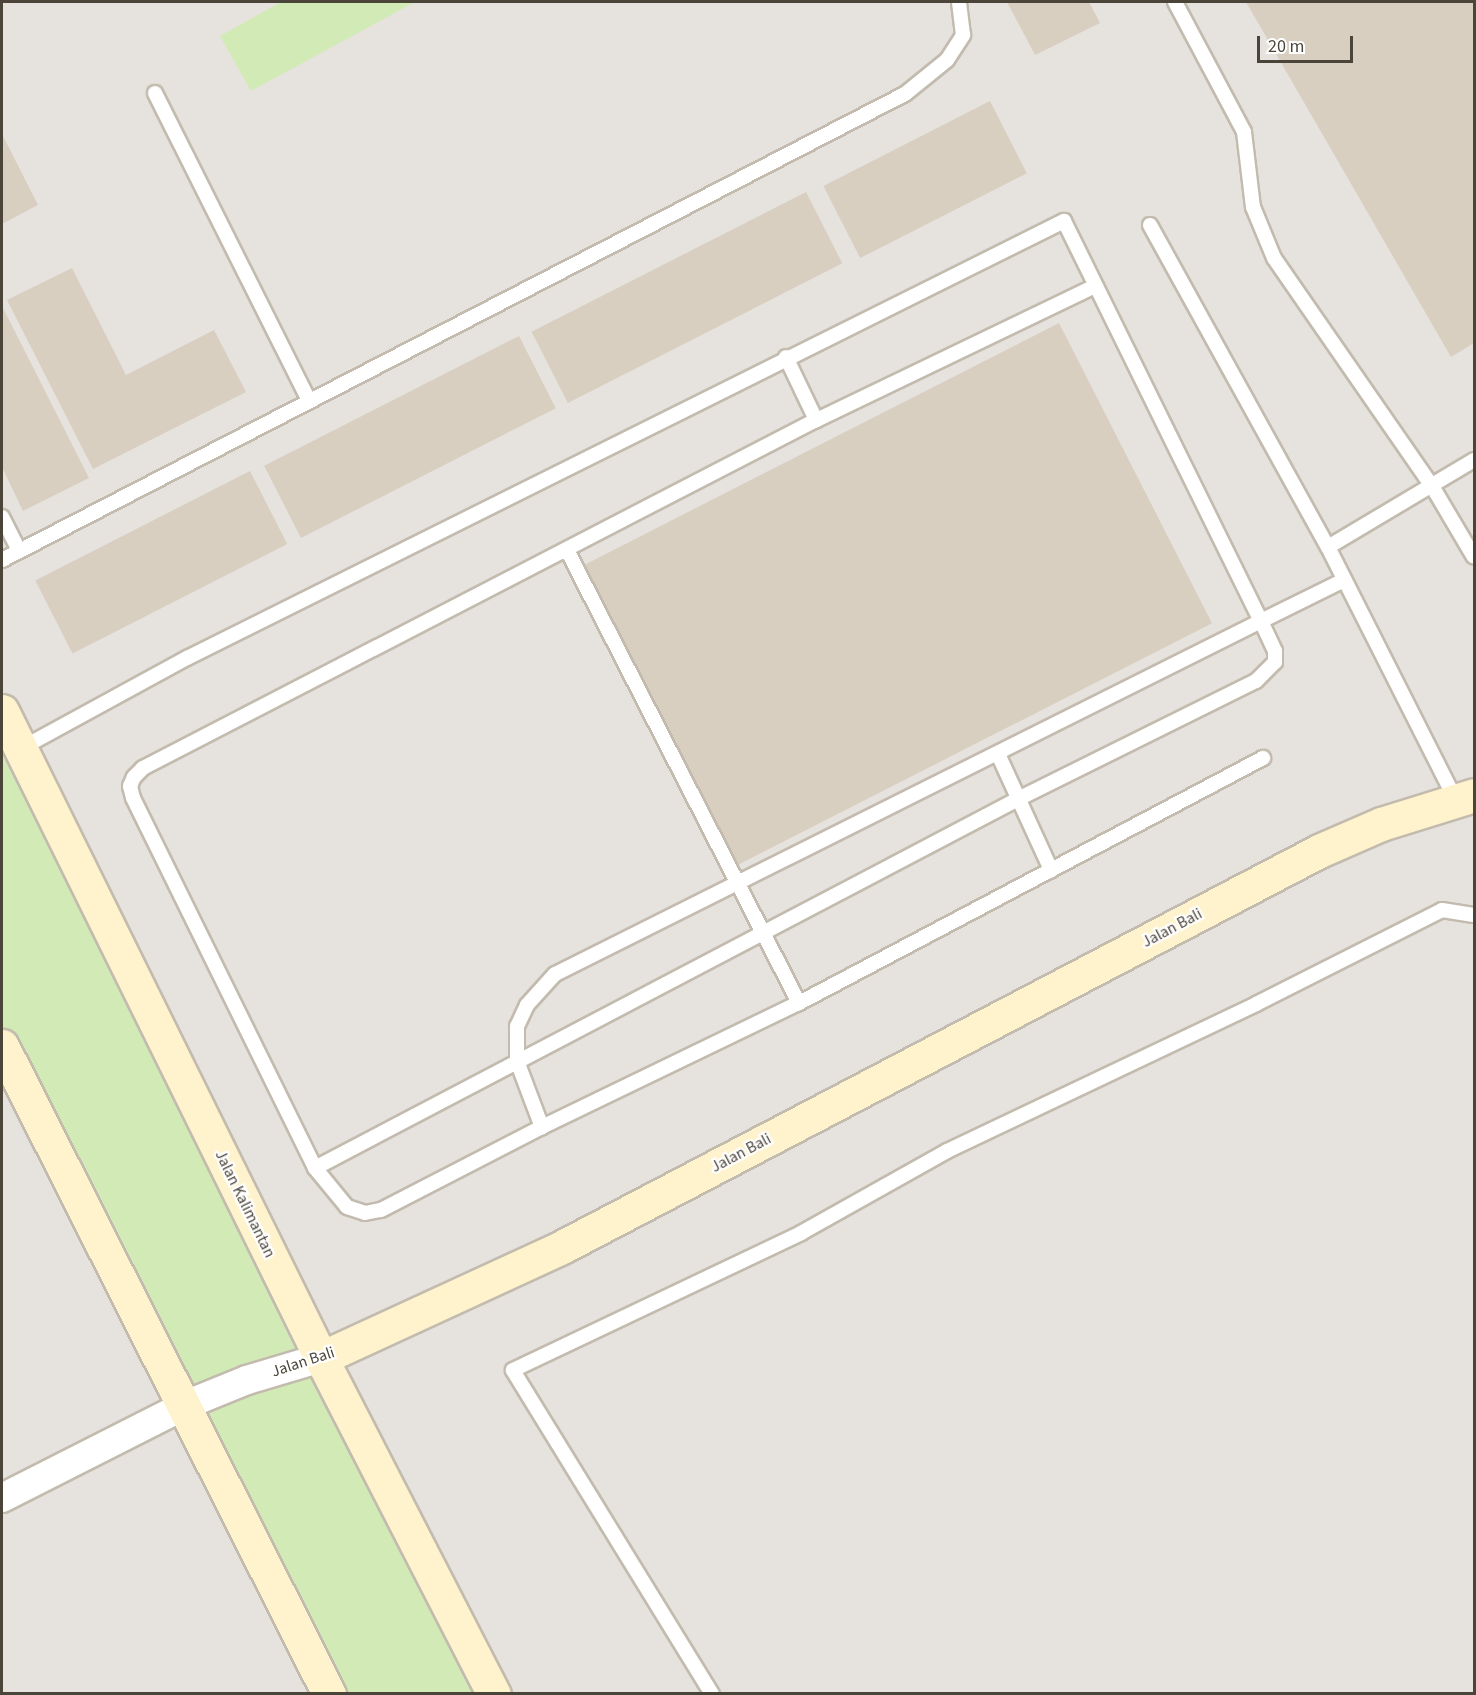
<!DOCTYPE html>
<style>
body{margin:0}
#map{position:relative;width:1476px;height:1695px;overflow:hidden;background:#f6f3ec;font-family:"Source Sans 3",sans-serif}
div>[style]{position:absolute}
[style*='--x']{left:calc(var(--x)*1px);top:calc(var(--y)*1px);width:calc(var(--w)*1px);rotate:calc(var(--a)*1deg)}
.industrial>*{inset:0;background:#e6e2dd;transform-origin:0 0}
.green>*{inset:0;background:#d2eab5}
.building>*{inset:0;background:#d8cfc1;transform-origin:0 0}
.roads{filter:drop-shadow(2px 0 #c2bbae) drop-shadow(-2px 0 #c2bbae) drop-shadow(0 2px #c2bbae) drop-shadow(0 -2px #c2bbae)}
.lane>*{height:14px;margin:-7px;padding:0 7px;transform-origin:7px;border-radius:7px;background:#fff}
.street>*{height:28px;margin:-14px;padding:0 14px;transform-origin:14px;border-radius:14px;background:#fff}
.secondary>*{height:33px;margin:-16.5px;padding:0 16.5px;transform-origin:16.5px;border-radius:16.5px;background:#fff3cd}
span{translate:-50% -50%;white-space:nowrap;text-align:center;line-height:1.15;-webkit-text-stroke:4.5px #fff;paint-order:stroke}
.street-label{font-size:16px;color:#4b4439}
.frame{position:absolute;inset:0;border:3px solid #4b4439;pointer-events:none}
.scale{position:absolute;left:1257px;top:36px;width:96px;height:27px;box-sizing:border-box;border:3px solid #4b4439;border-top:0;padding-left:8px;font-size:18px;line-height:21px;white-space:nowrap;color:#4b4439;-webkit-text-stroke:4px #fff;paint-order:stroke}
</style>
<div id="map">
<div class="industrial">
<i style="left:2px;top:2px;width:1472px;height:1691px"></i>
</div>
<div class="green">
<i style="clip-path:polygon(281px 2px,415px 2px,251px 91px,220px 36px)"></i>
<i style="clip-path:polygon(2px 711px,493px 1693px,329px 1693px,2px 1046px)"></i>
</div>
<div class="building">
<i style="clip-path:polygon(1007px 2px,1089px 2px,1100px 23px,1035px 55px)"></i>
<i style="clip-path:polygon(1246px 2px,1474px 2px,1474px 343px,1451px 357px)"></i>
<i style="left:990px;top:101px;width:81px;height:187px;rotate:63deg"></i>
<i style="clip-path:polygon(2px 134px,38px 205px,2px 224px)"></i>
<i style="left:806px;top:192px;width:80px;height:308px;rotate:63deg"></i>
<i style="clip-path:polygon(72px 268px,126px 375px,214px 330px,246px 392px,93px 469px,7px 300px)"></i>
<i style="clip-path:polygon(2px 306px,89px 478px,23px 511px,2px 467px)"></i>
<i style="left:1059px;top:323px;width:337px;height:534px;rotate:63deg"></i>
<i style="left:519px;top:336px;width:81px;height:286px;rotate:63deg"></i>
<i style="left:250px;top:471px;width:82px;height:241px;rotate:63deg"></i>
</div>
<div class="roads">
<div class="lane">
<i style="--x:1175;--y:2;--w:147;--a:62"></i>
<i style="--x:1244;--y:132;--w:76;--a:83.2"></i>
<i style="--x:1253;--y:207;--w:55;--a:67.6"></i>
<i style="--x:1274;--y:258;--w:277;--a:55.3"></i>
<i style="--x:1432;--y:486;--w:82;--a:59.4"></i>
<i style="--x:155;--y:93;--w:344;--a:63.4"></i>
<i style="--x:1150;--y:225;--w:368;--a:61.1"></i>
<i style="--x:1328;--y:547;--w:281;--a:63.2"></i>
<i style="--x:1095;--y:286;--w:310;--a:154.3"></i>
<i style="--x:816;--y:420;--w:758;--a:152.66"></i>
<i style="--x:143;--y:768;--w:13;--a:135"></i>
<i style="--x:134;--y:777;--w:10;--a:114"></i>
<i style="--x:130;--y:786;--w:12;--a:76"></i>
<i style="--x:133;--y:798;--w:412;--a:63.8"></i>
<i style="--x:315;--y:1168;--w:794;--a:-27.69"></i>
<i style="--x:1018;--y:799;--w:266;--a:-26.4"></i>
<i style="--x:1256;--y:681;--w:27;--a:-45"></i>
<i style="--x:1275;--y:662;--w:11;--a:-90"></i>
<i style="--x:1275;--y:651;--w:33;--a:-115"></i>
<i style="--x:1261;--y:621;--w:93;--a:-26.3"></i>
<i style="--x:786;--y:357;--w:70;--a:64.5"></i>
<i style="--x:2;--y:517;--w:38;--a:63"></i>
<i style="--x:1328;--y:547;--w:170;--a:-30.8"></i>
<i style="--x:567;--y:550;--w:509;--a:62.88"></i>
<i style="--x:799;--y:1003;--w:525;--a:-27.83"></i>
<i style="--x:2;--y:560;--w:1016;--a:-27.3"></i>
<i style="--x:905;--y:94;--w:54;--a:-39"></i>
<i style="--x:947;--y:60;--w:30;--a:-57"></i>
<i style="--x:963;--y:35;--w:33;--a:-97"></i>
<i style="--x:20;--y:749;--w:190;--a:-28.6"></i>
<i style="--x:187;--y:658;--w:980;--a:-26.49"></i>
<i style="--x:1064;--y:221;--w:446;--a:63.8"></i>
<i style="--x:1261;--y:621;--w:789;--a:153.43"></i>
<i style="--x:555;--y:974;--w:42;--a:132.1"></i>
<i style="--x:527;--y:1005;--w:23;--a:115"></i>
<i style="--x:517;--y:1026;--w:35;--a:90"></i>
<i style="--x:517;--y:1061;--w:71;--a:69.3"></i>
<i style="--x:998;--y:754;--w:128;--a:65.4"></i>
<i style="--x:315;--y:1168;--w:50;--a:50.6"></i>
<i style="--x:347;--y:1207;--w:19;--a:18"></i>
<i style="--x:365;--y:1213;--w:16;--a:-11"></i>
<i style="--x:381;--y:1210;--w:181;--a:-27.3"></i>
<i style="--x:542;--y:1127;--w:285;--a:-25.8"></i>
<i style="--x:712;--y:1694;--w:380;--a:-121.6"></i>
<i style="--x:513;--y:1370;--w:319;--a:-25.4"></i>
<i style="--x:801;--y:1233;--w:167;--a:-29.3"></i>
<i style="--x:947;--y:1151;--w:342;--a:-25.4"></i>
<i style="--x:1256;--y:1004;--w:208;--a:-26.8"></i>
<i style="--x:1442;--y:910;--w:32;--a:9"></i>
</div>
<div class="street">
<i style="--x:2;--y:1498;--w:203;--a:-26.9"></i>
<i style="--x:183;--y:1406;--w:69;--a:-22.1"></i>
<i style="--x:247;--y:1380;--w:77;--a:-16.6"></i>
</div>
<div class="secondary">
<i style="--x:2;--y:711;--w:721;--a:63.75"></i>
<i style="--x:321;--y:1358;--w:378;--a:62.8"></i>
<i style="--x:2;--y:1046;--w:726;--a:63.22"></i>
<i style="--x:321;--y:1358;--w:265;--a:-24.7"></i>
<i style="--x:562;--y:1247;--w:854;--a:-27.61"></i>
<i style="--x:1319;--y:851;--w:68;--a:-23.5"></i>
<i style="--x:1381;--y:824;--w:97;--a:-17.3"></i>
</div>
</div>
<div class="street-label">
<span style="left:1172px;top:928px;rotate:-28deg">Jalan Bali</span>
<span style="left:741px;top:1153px;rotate:-28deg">Jalan Bali</span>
<span style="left:245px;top:1204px;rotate:64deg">Jalan Kalimantan</span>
<span style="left:303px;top:1362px;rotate:-18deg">Jalan Bali</span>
</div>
<div class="frame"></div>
<div class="scale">20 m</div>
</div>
